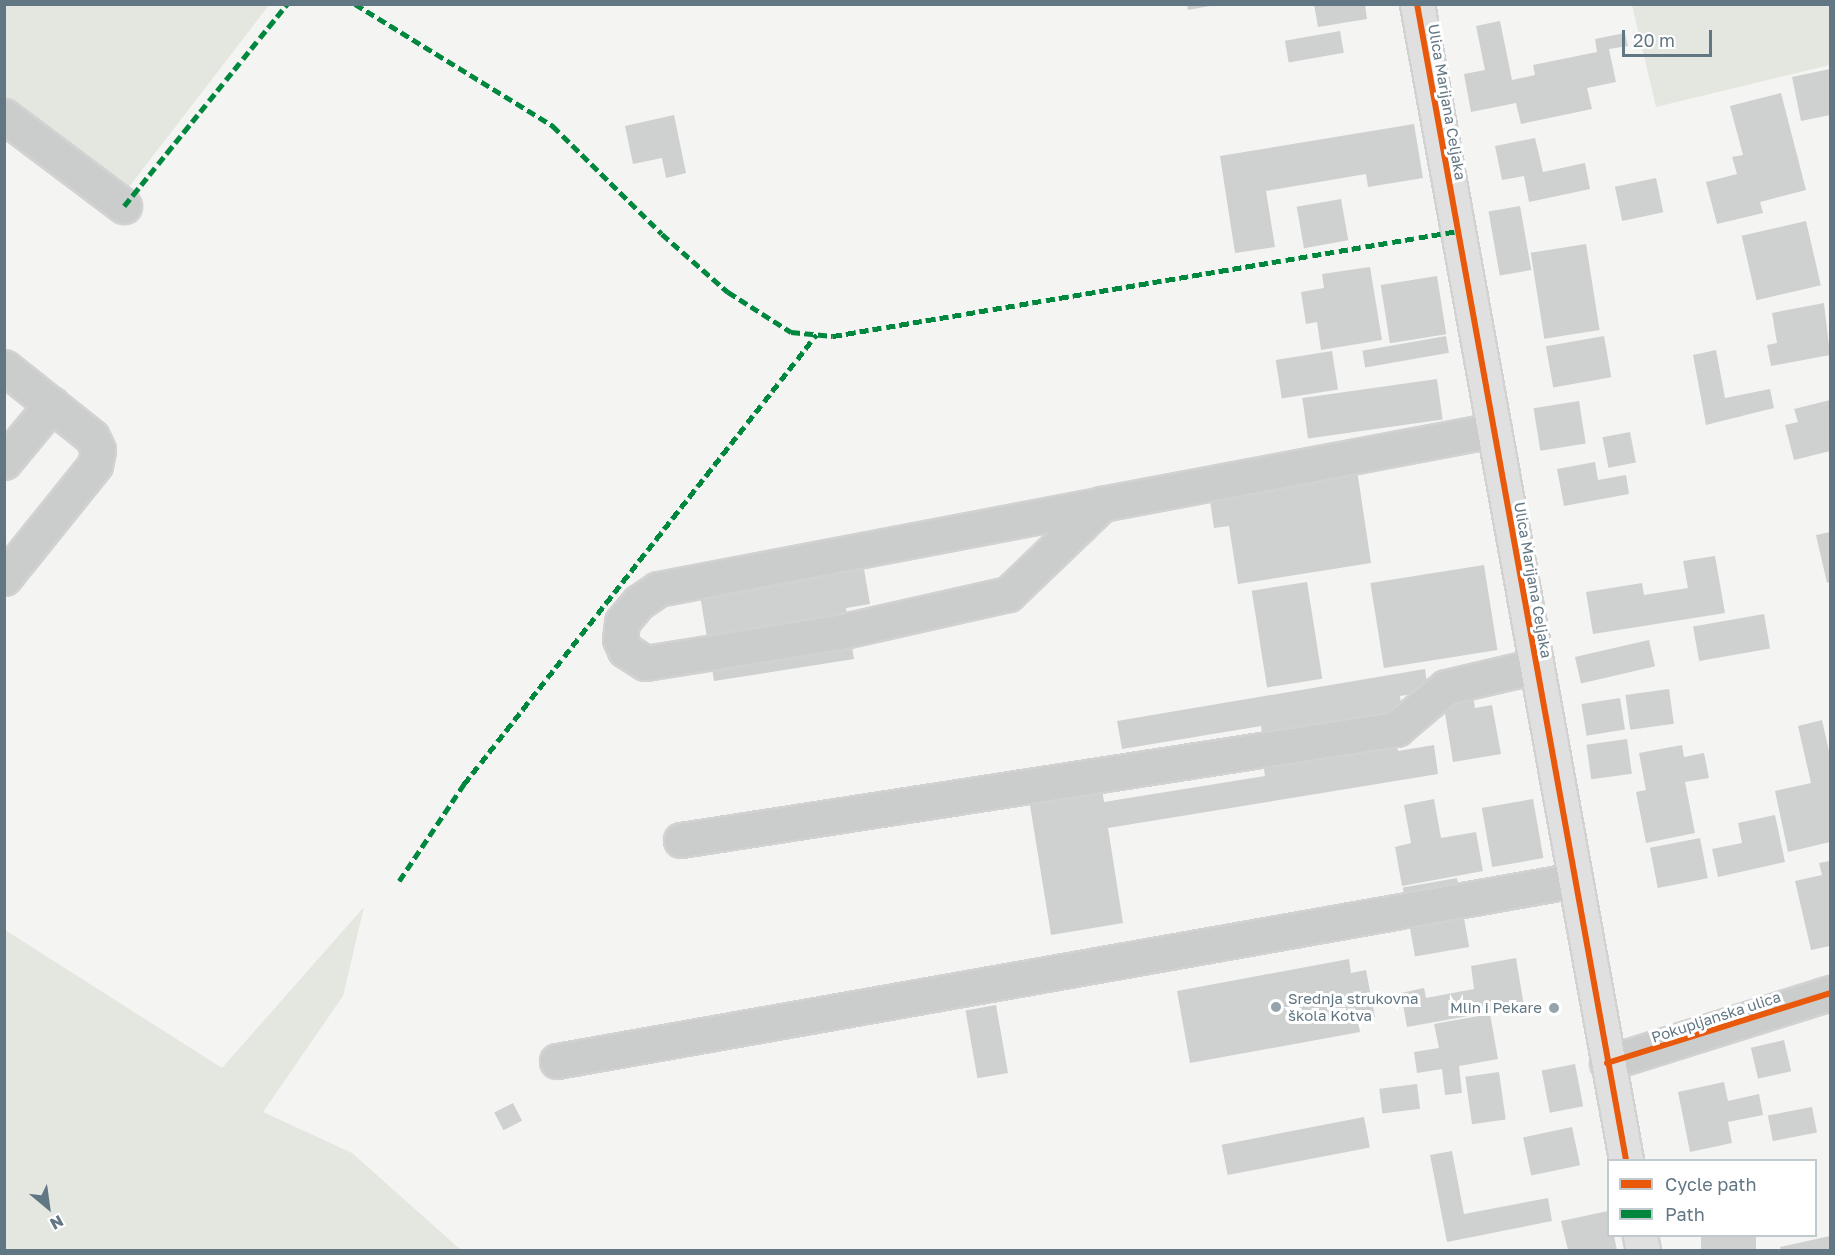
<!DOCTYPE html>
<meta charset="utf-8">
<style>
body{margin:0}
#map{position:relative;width:1835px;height:1255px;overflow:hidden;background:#f4f4f2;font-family:"Golos Text",sans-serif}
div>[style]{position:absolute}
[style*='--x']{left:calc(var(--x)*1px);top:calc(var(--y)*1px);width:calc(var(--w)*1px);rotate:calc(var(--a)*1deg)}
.green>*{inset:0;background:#e4e7e0}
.building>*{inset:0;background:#cfd0d0;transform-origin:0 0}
.roads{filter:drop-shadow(2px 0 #d1d2d1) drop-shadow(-2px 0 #d1d2d1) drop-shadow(0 2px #d1d2d1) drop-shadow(0 -2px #d1d2d1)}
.minor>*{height:33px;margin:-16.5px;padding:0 16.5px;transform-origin:16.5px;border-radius:16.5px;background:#cbcdcd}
.major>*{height:33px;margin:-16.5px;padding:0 16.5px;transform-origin:16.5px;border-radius:16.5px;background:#e0e0e0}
.quiet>*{height:4.5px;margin-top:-2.25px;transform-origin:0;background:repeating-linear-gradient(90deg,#00873e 0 9px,transparent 0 13.5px)}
.cycleway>*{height:6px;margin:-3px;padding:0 3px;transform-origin:3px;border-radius:3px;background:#e8590c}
.dots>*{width:16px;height:16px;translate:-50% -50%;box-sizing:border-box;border:3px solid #fff;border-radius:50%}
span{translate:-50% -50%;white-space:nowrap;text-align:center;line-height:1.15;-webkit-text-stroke:6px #fff;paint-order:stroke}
.street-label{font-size:15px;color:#627784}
.poi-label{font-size:15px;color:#627784}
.left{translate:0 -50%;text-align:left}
.right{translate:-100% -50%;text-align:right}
.frame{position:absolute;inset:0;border:6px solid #627784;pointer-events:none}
.legend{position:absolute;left:1607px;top:1159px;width:210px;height:78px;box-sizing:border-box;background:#fff;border:2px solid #c0c9ce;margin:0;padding:8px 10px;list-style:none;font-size:18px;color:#627784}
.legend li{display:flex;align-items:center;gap:12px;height:30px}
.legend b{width:30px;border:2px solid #c0c9ce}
.north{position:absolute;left:18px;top:1177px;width:60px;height:60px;-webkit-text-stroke:4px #fff;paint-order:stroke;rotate:151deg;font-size:16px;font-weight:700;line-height:24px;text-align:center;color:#627784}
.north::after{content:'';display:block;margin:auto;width:21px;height:27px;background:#627784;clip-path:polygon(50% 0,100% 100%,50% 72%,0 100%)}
.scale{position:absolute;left:1622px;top:30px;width:90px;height:27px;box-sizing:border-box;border:3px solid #627784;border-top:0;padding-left:8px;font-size:18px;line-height:21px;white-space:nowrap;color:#627784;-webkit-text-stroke:4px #fff;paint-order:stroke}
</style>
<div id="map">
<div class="green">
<i style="clip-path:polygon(5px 5px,269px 5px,126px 191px,5px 103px)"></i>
<i style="clip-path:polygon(1632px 5px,1830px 5px,1830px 65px,1656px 107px)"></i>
<i style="clip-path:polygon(364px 907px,343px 996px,263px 1112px,352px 1153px,461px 1250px,5px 1250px,5px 930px,222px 1068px)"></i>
</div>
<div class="building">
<i style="clip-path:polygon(1187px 4px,1209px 4px,1210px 6px,1188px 10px)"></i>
<i style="clip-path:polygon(1314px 4px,1365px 4px,1367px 19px,1318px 27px)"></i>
<i style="clip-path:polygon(1500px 21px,1512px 80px,1535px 75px,1533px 65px,1597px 52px,1595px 39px,1625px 33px,1628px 46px,1609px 49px,1616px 82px,1587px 88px,1592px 109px,1521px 124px,1516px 103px,1471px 112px,1464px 74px,1485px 70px,1476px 26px)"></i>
<i style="left:1340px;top:31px;width:22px;height:56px;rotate:80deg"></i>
<i style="clip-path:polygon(1830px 69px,1830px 115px,1801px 121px,1792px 77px)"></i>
<i style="clip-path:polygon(1781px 93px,1806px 190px,1760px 202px,1763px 213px,1717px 224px,1706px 182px,1737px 174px,1732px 157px,1743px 155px,1730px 106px)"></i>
<i style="clip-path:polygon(674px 115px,686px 173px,666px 178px,662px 158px,633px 164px,625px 126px)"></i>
<i style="clip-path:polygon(1414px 124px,1423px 178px,1368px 187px,1366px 174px,1266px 191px,1275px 247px,1235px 253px,1220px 156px)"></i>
<i style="clip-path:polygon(1535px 138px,1543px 172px,1585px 163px,1590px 189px,1529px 202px,1524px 176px,1502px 180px,1495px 146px)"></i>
<i style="left:1656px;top:178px;width:35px;height:42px;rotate:78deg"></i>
<i style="left:1341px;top:199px;width:42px;height:45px;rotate:80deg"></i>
<i style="left:1520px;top:206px;width:65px;height:32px;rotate:80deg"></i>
<i style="left:1806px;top:221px;width:66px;height:66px;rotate:77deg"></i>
<i style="left:1586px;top:244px;width:87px;height:56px;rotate:81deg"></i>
<i style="clip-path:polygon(1370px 267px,1382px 340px,1321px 350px,1317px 322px,1306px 324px,1301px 292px,1324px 288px,1322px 274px)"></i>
<i style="left:1437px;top:276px;width:59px;height:57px;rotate:81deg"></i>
<i style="clip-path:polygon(1824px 303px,1830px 355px,1771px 366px,1767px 345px,1777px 343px,1772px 313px)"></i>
<i style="left:1446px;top:336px;width:17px;height:85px;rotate:80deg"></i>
<i style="left:1604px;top:336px;width:42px;height:59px;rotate:80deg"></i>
<i style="clip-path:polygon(1716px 350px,1725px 398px,1770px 389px,1774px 408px,1706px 425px,1693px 355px)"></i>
<i style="left:1332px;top:351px;width:39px;height:57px;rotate:81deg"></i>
<i style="left:1437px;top:379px;width:41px;height:136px;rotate:82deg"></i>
<i style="clip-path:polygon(1830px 400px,1830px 451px,1794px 460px,1785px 425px,1798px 422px,1794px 409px)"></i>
<i style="left:1579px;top:401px;width:43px;height:46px;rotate:81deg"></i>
<i style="left:1630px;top:432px;width:31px;height:28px;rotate:79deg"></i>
<i style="clip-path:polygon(1595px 462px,1598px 480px,1626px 475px,1629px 494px,1564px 506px,1557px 469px)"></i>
<i style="clip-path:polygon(1356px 463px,1371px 563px,1238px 584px,1229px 526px,1214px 528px,1208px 487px)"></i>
<i style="clip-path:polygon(1830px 532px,1830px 582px,1827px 583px,1816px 535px)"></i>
<i style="clip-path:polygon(1715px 556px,1725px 613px,1593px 634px,1586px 592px,1642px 583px,1644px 595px,1688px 588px,1683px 561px)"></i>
<i style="left:1484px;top:565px;width:86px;height:115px;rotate:81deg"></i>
<i style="clip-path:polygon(864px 569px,870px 604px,846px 608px,854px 659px,714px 681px,700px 595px)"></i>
<i style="left:1307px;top:582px;width:98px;height:56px;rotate:81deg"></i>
<i style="left:1764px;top:614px;width:35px;height:72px;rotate:80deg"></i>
<i style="left:1649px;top:640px;width:27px;height:76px;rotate:77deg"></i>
<i style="clip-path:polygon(1425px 669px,1428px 692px,1400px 696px,1402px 710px,1262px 733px,1261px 726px,1122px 749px,1117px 721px)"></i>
<i style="left:1669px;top:689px;width:35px;height:44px;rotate:82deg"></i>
<i style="clip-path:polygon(1473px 696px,1475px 708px,1492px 705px,1501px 754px,1453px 762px,1443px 701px)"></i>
<i style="left:1620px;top:698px;width:32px;height:39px;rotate:81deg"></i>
<i style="clip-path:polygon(1822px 720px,1830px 756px,1830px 842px,1788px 852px,1775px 791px,1811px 783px,1798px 726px)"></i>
<i style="left:1627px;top:739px;width:35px;height:41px;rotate:82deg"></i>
<i style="clip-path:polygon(1397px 742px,1398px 751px,1434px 745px,1438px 774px,1108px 828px,1123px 923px,1051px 935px,1028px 793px,1101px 782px,1104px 802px,1265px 776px,1263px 764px)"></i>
<i style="clip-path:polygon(1682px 745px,1684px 757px,1704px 753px,1709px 778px,1685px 782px,1695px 833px,1646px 843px,1636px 792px,1646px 790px,1639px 753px)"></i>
<i style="clip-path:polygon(1434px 799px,1441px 838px,1476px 832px,1483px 871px,1402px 886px,1395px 847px,1411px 843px,1404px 805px)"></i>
<i style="left:1533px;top:799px;width:60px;height:52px;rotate:80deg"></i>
<i style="clip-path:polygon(1775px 815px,1785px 862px,1718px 877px,1712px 849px,1742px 843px,1738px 823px)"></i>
<i style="left:1700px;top:838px;width:41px;height:51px;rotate:79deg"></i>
<i style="clip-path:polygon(1830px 861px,1830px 946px,1811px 950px,1795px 881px,1822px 875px,1819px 863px)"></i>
<i style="left:1457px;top:878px;width:70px;height:55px;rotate:80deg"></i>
<i style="clip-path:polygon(1516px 958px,1524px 1006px,1407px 1027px,1401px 993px,1424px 988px,1426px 998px,1474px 989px,1471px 966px)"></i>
<i style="clip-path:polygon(1349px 959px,1351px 973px,1366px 970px,1375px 1017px,1358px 1020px,1360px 1032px,1190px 1063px,1177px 991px)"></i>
<i style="left:996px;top:1005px;width:69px;height:31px;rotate:80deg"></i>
<i style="clip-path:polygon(1490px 1014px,1498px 1059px,1459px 1066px,1462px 1093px,1445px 1095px,1442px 1069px,1417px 1073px,1414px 1052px,1439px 1048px,1434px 1024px)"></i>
<i style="left:1784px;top:1040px;width:32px;height:34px;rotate:77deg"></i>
<i style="left:1575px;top:1064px;width:43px;height:34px;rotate:79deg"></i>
<i style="left:1499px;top:1072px;width:48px;height:34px;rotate:82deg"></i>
<i style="clip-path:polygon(1724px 1082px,1728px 1101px,1759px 1094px,1763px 1115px,1728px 1122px,1732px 1143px,1690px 1152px,1678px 1092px)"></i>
<i style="left:1417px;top:1084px;width:25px;height:38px;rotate:83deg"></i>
<i style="left:513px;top:1103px;width:20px;height:21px;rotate:63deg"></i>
<i style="left:1812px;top:1107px;width:26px;height:45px;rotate:79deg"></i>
<i style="left:1364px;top:1117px;width:31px;height:145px;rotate:79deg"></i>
<i style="left:1572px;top:1127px;width:39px;height:50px;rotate:78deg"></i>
<i style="clip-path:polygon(1452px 1151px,1464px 1214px,1548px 1198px,1552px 1221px,1447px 1242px,1430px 1155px)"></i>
<i style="clip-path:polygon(1608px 1211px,1608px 1236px,1614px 1236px,1617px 1250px,1568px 1250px,1561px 1221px)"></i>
<i style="left:1701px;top:1236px;width:55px;height:14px"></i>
<i style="clip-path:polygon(1830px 1236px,1830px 1250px,1781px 1250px,1780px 1247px)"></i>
</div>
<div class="roads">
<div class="minor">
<i style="--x:4;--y:116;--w:150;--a:36.9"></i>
<i style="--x:4;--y:367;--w:112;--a:38.5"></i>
<i style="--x:92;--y:437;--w:14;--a:65"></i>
<i style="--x:98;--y:450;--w:15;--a:101"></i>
<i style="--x:95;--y:465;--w:145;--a:128.8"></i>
<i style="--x:4;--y:462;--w:75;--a:-50.4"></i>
<i style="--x:1102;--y:504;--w:130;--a:136.2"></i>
<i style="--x:1008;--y:594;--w:173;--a:167.3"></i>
<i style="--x:839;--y:632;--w:196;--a:170.9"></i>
<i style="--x:645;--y:663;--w:24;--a:-147"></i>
<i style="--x:625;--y:650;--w:12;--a:-114"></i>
<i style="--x:620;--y:639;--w:17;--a:-83"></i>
<i style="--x:622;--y:622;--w:26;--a:-50"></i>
<i style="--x:639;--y:602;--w:23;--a:-34"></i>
<i style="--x:658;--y:589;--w:452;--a:-10.8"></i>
<i style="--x:1102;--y:504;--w:399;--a:-10.7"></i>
<i style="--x:681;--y:840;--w:724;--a:-8.82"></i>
<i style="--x:1396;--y:729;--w:65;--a:-40"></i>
<i style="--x:1446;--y:687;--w:92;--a:-13.1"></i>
<i style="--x:557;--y:1061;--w:1034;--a:-10.08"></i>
<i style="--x:1607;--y:1063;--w:234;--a:-17.4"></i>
</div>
<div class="major">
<i style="--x:1417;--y:4;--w:1175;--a:79.75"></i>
<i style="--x:1640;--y:1236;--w:14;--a:78"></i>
</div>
</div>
<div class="quiet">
<i style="--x:355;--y:4;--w:233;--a:31.6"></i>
<i style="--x:553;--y:126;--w:153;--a:44.7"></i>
<i style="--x:662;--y:234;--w:88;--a:41.3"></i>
<i style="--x:728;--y:292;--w:75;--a:32.4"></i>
<i style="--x:791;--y:332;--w:42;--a:5.4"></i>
<i style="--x:833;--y:336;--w:634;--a:-9.54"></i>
<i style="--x:124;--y:206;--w:260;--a:-51.1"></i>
<i style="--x:399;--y:881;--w:117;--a:-56.2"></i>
<i style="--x:464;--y:784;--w:571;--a:-51.9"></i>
</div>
<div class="cycleway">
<i style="--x:1417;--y:4;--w:1175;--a:79.75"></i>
<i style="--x:1607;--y:1063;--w:234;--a:-17.4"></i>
</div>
<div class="dots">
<i style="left:1276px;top:1007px;background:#95a3aa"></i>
<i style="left:1554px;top:1008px;background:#95a3aa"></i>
</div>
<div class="street-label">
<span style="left:1447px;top:102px;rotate:80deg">Ulica Marijana Celjaka</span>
<span style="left:1533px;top:580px;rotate:80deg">Ulica Marijana Celjaka</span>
<span style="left:1716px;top:1017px;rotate:-18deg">Pokupljanska ulica</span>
</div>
<div class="poi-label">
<span class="left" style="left:1288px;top:1007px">Srednja strukovna<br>škola Kotva</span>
<span class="right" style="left:1542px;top:1008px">Mlin i Pekare</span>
</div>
<div class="frame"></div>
<ul class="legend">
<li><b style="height:8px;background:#e8590c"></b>Cycle path</li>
<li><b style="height:8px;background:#00873e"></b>Path</li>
</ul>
<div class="north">N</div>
<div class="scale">20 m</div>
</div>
